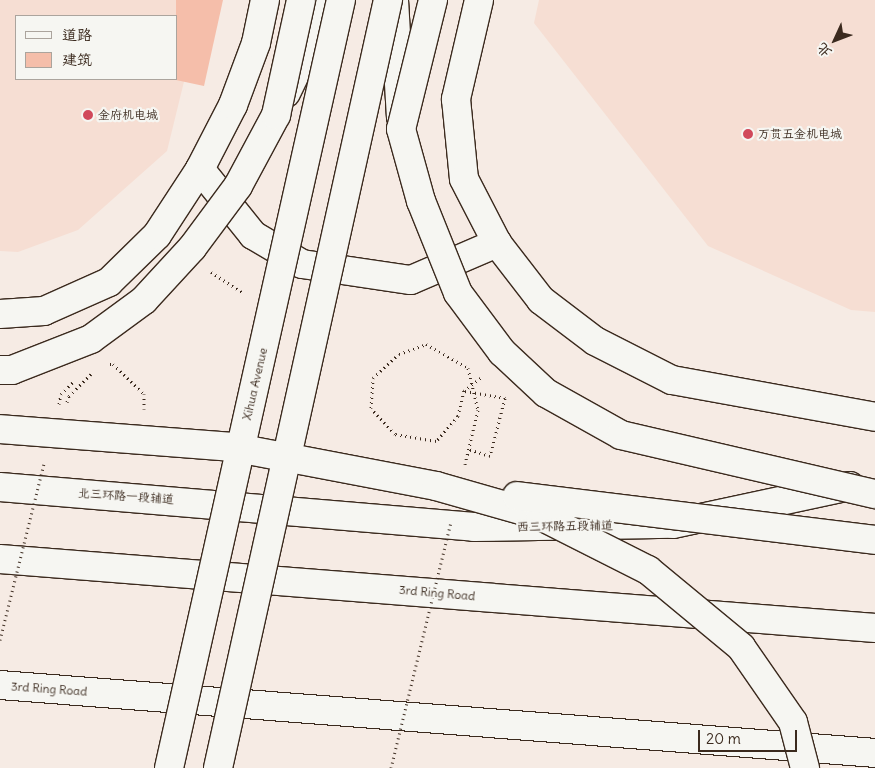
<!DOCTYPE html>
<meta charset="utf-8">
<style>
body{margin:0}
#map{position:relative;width:875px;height:768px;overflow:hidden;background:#f6ebe4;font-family:Delius,"LXGW WenKai TC",sans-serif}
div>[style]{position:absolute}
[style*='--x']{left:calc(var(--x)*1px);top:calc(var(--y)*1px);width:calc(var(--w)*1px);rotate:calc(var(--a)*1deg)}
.built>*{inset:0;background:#f6ded3}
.building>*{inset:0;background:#f5beaa}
.path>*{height:3px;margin-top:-1.5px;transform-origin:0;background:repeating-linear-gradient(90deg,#3b2a1e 0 1px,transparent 0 5px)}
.roads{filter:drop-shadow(1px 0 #3b2a1e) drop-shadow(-1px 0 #3b2a1e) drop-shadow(0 1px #3b2a1e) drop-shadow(0 -1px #3b2a1e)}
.secondary>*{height:28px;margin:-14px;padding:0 14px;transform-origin:14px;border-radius:14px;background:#f6f6f2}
.highway>*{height:28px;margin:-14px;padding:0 14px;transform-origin:14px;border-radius:14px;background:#f6f6f2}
.path-bridge>*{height:3px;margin-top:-1.5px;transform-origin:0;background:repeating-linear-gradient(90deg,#3b2a1e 0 1px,transparent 0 5px)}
.bridges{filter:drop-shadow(1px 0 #3b2a1e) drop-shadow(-1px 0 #3b2a1e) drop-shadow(0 1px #3b2a1e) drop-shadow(0 -1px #3b2a1e)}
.highway-bridge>*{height:28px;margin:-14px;padding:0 14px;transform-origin:14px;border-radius:14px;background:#f6f6f2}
.dots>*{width:14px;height:14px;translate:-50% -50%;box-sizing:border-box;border:2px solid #f6f6f2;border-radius:50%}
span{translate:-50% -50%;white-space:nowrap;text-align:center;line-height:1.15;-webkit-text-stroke:4.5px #f6f6f2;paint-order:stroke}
.poi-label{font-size:12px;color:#3b2a1e}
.left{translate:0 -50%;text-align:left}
.street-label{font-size:12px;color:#3b2a1e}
.legend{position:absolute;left:15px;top:15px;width:162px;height:65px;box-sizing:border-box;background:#f6f6f2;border:1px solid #aba49d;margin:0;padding:6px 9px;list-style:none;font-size:15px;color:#3b2a1e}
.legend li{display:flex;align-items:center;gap:10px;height:25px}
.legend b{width:25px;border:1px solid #aba49d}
.north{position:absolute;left:810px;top:15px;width:50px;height:50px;-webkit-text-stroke:4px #f6f6f2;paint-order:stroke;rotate:227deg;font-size:14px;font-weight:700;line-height:20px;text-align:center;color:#3b2a1e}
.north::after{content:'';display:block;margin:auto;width:18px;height:22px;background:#3b2a1e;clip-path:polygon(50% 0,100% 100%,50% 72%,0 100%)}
.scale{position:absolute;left:698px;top:730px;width:99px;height:22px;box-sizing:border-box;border:2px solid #3b2a1e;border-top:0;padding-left:6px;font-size:15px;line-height:18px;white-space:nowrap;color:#3b2a1e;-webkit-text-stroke:4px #f6f6f2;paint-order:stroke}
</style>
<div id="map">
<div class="built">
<i style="clip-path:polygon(evenodd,0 0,204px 0,167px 151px,78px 230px,18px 252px,0 251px,0 0,16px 16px,176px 16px,176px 79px,16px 79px,16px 16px)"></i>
<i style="clip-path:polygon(539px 0,875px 0,875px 312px,851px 310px,708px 246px,534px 23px)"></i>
</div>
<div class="building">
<i style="clip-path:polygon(176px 0,223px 0,204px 86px,176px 80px)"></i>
</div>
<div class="path">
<i style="--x:211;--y:272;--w:38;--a:33"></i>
<i style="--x:465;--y:391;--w:41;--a:9.9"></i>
<i style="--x:505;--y:398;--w:60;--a:104.5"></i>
<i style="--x:490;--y:456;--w:22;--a:-162"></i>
<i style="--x:69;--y:396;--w:33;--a:-45"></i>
<i style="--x:458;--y:416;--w:26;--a:-77"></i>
<i style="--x:464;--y:391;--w:24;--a:-38"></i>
</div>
<div class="roads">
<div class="secondary">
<i style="--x:479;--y:0;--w:102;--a:103.1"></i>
<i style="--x:456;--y:99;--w:80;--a:84.3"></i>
<i style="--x:464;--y:179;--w:72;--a:62.7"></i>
<i style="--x:497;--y:243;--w:72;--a:52.3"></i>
<i style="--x:541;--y:300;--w:68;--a:37.2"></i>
<i style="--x:595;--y:341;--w:86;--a:26.9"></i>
<i style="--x:672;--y:380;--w:206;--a:10.3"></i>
<i style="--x:200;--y:169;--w:85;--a:51.2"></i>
<i style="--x:253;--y:235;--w:57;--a:30.6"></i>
<i style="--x:302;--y:264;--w:110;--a:8.4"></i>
<i style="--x:411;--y:280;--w:94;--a:-23.3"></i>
<i style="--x:0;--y:314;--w:44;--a:-3.9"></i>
<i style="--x:44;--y:311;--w:71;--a:-24"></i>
<i style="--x:109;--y:282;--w:67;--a:-44.4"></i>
<i style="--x:157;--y:235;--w:79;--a:-56.9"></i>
<i style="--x:200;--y:169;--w:72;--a:-62.7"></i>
<i style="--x:233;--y:105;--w:66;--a:-69.6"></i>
<i style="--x:256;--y:43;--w:44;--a:-78.2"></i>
<i style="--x:0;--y:487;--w:476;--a:4.8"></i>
<i style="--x:474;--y:527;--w:199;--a:-0.9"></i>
<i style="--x:673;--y:524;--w:181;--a:-12.1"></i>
</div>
<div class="highway">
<i style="--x:394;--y:0;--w:118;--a:86.6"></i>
<i style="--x:286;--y:93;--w:103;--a:-64.2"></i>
<i style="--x:0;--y:559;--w:878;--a:4.51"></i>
<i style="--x:0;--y:685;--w:878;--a:4.44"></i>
</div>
</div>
<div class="path-bridge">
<i style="--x:110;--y:364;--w:3;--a:0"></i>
<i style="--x:113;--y:364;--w:43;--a:44.1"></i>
<i style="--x:144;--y:394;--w:15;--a:90"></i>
<i style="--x:67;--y:402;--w:6;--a:-72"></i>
<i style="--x:59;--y:404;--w:10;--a:-79"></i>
<i style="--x:61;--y:394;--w:18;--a:-45"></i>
<i style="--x:458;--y:416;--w:33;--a:131"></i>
<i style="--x:436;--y:441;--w:42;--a:-170.3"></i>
<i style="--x:395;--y:434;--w:35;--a:-133"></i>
<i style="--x:371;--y:408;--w:30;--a:-86"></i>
<i style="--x:373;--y:378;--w:35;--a:-43"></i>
<i style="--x:399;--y:354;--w:29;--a:-20"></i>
<i style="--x:426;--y:344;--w:48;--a:29.7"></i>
<i style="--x:468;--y:368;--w:43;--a:76.6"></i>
<i style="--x:478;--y:410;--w:56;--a:103.5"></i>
<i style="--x:0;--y:640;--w:181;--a:-76"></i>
<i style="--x:391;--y:768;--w:254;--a:-76.3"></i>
</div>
<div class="bridges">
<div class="highway-bridge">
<i style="--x:433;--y:0;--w:133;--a:103.9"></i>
<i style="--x:401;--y:129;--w:75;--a:74.5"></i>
<i style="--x:421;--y:201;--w:99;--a:68.1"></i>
<i style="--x:458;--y:293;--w:74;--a:53.3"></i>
<i style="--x:502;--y:352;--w:60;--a:43"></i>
<i style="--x:546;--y:393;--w:86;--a:29.2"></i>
<i style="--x:621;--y:435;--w:261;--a:13.1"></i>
<i style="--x:0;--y:370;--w:12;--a:0"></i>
<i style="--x:12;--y:370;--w:85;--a:-21.4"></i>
<i style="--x:91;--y:339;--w:66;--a:-36.3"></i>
<i style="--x:144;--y:300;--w:71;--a:-47.3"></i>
<i style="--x:192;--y:248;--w:77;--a:-53.4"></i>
<i style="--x:238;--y:186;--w:81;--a:-61.8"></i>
<i style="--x:276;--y:115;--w:118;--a:-77.7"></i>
<i style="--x:0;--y:429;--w:233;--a:4.4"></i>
<i style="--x:232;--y:447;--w:208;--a:10.8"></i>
<i style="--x:436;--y:486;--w:109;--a:15.9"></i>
<i style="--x:541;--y:516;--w:120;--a:26.8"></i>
<i style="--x:648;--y:570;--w:121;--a:39.6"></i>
<i style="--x:741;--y:647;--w:91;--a:55.3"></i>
<i style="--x:793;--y:722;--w:48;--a:75.4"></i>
<i style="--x:517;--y:496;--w:361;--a:7"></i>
<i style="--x:169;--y:768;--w:787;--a:-77.38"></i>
<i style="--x:218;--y:768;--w:787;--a:-77.52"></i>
</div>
</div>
<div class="dots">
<i style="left:88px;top:115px;background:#d1495b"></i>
<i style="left:748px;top:134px;background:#d1495b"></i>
</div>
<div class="poi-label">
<span class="left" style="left:98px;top:115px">金府机电城</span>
<span class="left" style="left:758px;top:134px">万贯五金机电城</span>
</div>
<div class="street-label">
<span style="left:255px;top:384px;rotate:-77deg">Xihua Avenue</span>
<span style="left:126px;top:496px;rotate:4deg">北三环路一段辅道</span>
<span style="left:565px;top:526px;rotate:-1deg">西三环路五段辅道</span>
<span style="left:437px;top:593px;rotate:5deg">3rd Ring Road</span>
<span style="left:49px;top:689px;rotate:4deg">3rd Ring Road</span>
</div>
<ul class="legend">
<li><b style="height:6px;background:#f6f6f2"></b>道路</li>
<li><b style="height:14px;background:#f5beaa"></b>建筑</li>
</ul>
<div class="north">北</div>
<div class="scale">20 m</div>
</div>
